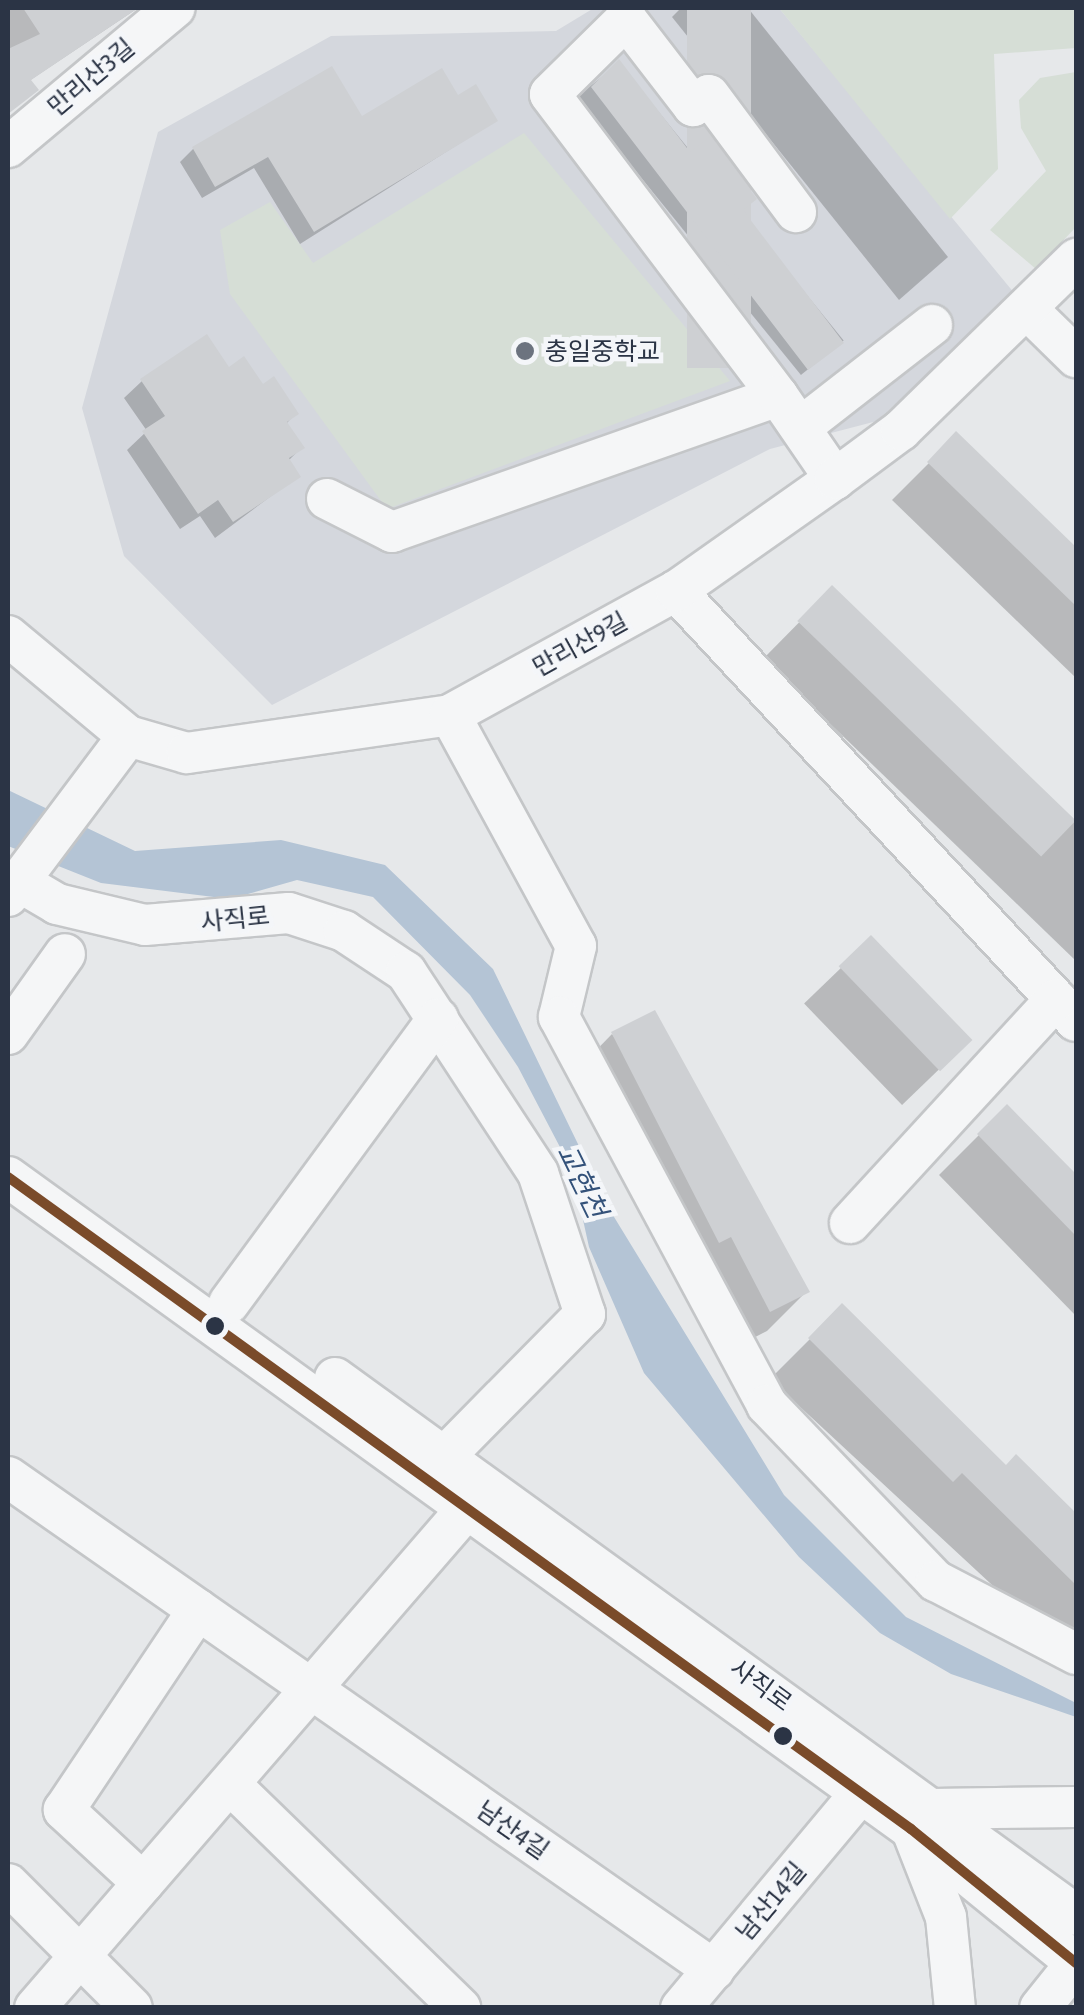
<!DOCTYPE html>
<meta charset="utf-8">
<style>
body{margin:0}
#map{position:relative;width:1084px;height:2015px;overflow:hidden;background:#e6e8ea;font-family:"Asap Condensed","Noto Sans KR",sans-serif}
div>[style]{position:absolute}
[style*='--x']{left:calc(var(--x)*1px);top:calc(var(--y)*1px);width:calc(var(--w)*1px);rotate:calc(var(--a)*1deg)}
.built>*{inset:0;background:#d4d7dd}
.green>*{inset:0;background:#d6ded6}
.water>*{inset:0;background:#b4c4d5}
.shadow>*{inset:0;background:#0003;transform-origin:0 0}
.building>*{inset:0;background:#ced0d3;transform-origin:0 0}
.roads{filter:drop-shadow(2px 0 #c4c6c8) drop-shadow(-2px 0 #c4c6c8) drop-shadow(0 2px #c4c6c8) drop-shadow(0 -2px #c4c6c8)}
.minor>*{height:40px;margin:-20px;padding:0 20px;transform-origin:20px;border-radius:20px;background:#f5f6f7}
.bus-1>*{height:10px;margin:-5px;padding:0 5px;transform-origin:5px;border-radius:5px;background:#7a4b2a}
.dots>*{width:28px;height:28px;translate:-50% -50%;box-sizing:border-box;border:5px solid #f4f6f9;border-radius:50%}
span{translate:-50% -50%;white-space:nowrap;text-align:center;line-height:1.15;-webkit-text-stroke:9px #f4f6f9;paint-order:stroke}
.street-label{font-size:25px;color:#2b3445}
.poi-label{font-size:25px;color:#2b3445}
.left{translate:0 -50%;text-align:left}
.water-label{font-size:28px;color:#34527a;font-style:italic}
.frame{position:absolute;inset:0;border:10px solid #2b3445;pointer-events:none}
</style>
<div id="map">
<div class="built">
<i style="clip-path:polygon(594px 8px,779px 8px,1015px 294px,877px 421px,770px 449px,272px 705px,124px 556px,82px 408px,158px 132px,331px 36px,556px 31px)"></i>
</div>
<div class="green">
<i style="clip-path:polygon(779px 8px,1076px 8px,1076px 48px,994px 54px,998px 169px,950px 219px)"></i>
<i style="clip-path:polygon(1076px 72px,1076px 227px,1036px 269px,990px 230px,1046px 171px,1021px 128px,1019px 100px,1040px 78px)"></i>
<i style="clip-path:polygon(524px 133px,730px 381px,387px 509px,230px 294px,220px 230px,270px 202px,313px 263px)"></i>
</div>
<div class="water">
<i style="clip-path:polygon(8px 790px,135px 851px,281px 840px,385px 865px,493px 969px,611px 1212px,784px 1495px,906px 1617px,1076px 1703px,1076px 1717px,951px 1674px,880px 1633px,799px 1557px,644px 1373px,589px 1247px,572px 1170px,518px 1067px,470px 995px,373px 897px,297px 880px,230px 899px,101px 883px,8px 846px)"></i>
</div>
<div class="shadow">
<i style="clip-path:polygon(8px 8px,138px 8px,29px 81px,27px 98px,8px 113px)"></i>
<i style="clip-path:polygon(681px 8px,748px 8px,948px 257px,899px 300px,672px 17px)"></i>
<i style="left:619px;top:63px;width:357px;height:55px;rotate:51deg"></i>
<i style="clip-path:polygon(331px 69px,361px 120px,458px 98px,495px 121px,300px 244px,254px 168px,202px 198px,180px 162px,193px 149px)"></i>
<i style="clip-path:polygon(228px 370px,296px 413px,286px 424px,302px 447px,288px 461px,298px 476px,215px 538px,200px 516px,180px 529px,127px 450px,147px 431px,124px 398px,142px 381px)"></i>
<i style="clip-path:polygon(957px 435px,1076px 551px,1076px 678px,892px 500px)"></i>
<i style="clip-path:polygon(832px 589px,1076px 824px,1076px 961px,763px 659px)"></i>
<i style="left:871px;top:939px;width:141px;height:93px;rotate:46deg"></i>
<i style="clip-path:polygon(612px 1034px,807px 1291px,767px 1331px,730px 1350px,573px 1074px)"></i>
<i style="clip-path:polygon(1007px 1107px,1076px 1178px,1076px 1316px,939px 1175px)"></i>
<i style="clip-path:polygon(842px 1307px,1005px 1469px,1016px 1458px,1076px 1516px,1076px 1632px,1060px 1648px,770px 1379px)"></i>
</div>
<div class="building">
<i style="clip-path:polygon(23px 8px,138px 8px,31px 80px,39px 90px,8px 114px,8px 49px,40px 34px)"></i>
<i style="left:687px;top:8px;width:64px;height:360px"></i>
<i style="clip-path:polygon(619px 59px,690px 152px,710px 137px,757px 199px,743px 210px,844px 343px,808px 370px,591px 87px)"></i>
<i style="clip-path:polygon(332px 66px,362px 116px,442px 68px,458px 95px,476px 84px,498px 121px,314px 232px,268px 157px,215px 187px,192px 147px)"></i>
<i style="clip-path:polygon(207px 334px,229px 367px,244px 356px,263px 384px,274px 376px,299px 414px,287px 422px,305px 448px,289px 458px,301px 477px,233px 522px,218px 500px,198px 514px,142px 431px,165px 416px,140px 379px)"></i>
<i style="clip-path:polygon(956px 431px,1076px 547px,1076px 606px,927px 462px)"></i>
<i style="left:832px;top:585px;width:339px;height:50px;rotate:44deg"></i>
<i style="left:871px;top:935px;width:146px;height:45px;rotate:46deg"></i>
<i style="clip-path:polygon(655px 1010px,810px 1292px,770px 1312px,731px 1237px,719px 1243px,611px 1032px)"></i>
<i style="clip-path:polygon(1007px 1104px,1076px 1174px,1076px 1236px,977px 1134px)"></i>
<i style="clip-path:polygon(842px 1303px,1006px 1465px,1016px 1454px,1076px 1513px,1076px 1585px,962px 1473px,953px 1482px,808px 1338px)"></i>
</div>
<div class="roads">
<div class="minor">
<i style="--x:8;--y:147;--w:217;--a:-39.9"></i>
<i style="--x:1029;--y:311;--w:66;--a:44.4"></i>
<i style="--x:778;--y:396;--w:378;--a:-127.1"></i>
<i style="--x:550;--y:94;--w:107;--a:-44.6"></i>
<i style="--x:626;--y:19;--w:110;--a:52.4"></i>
<i style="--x:693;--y:106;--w:19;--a:-35"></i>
<i style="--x:709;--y:95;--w:146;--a:53.4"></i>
<i style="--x:801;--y:427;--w:166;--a:-37.9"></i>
<i style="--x:327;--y:499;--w:73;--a:26.9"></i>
<i style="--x:392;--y:532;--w:409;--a:-19.4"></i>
<i style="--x:778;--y:396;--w:101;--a:55.5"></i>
<i style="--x:676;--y:591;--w:587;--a:47.07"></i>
<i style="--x:8;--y:636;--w:156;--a:39.8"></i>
<i style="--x:128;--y:736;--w:61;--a:16.1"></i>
<i style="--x:187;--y:753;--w:266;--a:-8.2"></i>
<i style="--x:450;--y:715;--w:258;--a:-28.8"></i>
<i style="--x:676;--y:591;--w:194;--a:-35.2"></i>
<i style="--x:835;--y:479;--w:82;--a:-36.6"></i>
<i style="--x:901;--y:430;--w:245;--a:-44.3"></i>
<i style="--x:450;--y:715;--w:263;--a:61.4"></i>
<i style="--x:576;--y:946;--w:73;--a:103.5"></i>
<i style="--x:559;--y:1017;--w:440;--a:61.8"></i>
<i style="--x:767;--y:1405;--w:244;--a:46.2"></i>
<i style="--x:936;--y:1581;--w:158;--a:27.5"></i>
<i style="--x:18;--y:881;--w:45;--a:30.5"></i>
<i style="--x:57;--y:904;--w:90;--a:13.4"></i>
<i style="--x:145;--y:925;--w:144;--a:-4.8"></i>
<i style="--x:289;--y:913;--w:58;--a:18.1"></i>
<i style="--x:344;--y:931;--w:74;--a:33.5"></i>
<i style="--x:406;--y:972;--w:240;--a:56.7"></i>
<i style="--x:538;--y:1173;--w:149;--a:71.6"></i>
<i style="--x:585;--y:1314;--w:199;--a:134.6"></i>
<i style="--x:8;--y:896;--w:200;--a:-53.1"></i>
<i style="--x:8;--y:1034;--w:98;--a:-54.5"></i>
<i style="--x:8;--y:1177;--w:1114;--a:35.83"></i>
<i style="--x:911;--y:1829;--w:213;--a:39.1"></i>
<i style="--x:850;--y:1223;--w:304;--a:-47.4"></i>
<i style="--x:229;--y:1303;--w:353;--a:-53.7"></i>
<i style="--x:335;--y:1378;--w:915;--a:35.93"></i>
<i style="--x:8;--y:1477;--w:861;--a:34.93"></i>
<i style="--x:231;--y:1785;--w:320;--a:44.2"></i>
<i style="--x:932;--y:1809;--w:144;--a:-0.8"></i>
<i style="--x:913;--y:1833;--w:90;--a:68.6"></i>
<i style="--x:946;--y:1917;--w:91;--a:84.4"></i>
<i style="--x:143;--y:1883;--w:108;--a:-137.3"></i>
<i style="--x:64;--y:1810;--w:241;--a:-56.2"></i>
<i style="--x:8;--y:1884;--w:175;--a:45"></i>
<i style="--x:35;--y:2008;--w:686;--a:-49.14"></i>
<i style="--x:681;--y:2008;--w:280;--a:-50.1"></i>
<i style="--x:1040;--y:2008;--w:58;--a:-51.3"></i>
</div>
</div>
<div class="bus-1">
<i style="--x:8;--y:1177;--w:1114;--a:35.83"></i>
<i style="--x:911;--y:1829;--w:213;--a:39.1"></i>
</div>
<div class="dots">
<i style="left:525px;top:351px;background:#6c737f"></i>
<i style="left:215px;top:1326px;background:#2b3445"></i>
<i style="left:783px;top:1736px;background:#2b3445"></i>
</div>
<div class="street-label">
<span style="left:91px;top:77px;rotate:-40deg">만리산3길</span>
<span style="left:580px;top:644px;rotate:-29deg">만리산9길</span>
<span style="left:235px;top:919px;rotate:-6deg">사직로</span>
<span style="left:761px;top:1685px;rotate:36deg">사직로</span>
<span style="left:513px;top:1830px;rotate:35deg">남산4길</span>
<span style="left:771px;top:1901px;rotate:-50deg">남산14길</span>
</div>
<div class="poi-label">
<span class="left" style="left:545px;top:351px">충일중학교</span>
</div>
<div class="water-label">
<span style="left:582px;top:1181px;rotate:64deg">교현천</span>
</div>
<div class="frame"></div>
</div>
